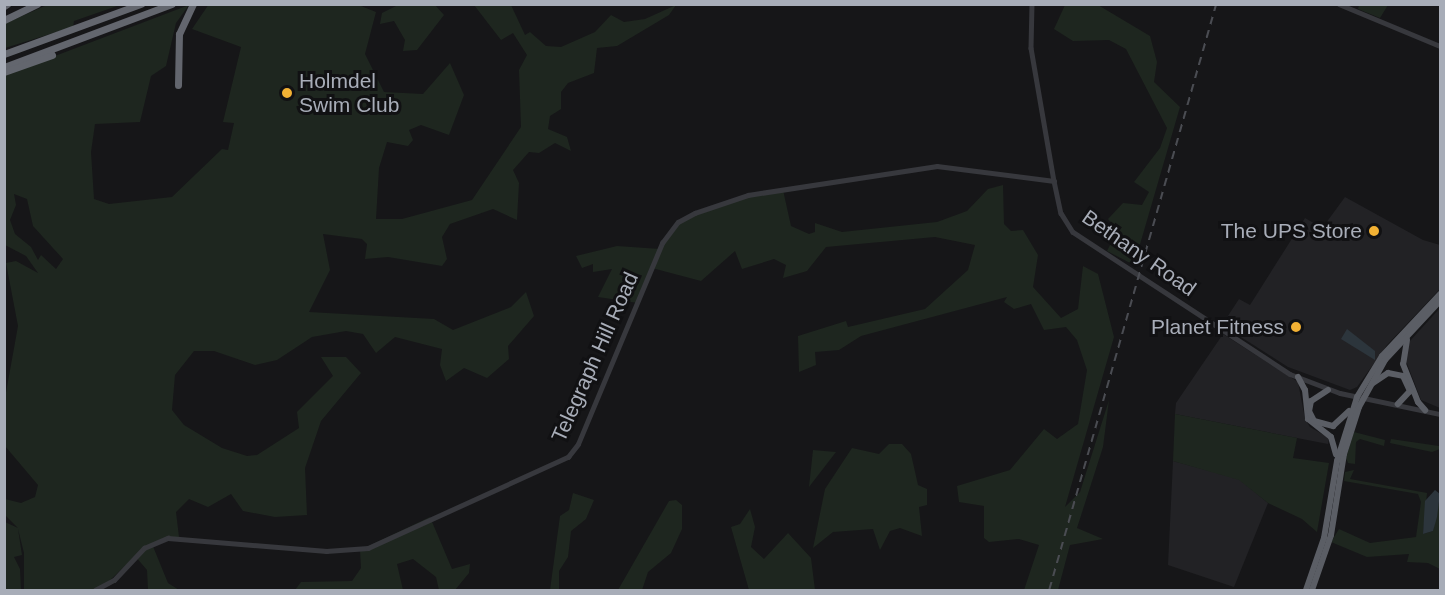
<!DOCTYPE html>
<style>
body{margin:0}
#map{position:relative;width:1445px;height:595px;overflow:hidden;background:#161618;font-family:Arial,sans-serif}
div>[style]{position:absolute}
[style*='--x']{left:calc(var(--x)*1px);top:calc(var(--y)*1px);width:calc(var(--w)*1px);rotate:calc(var(--a)*1deg)}
.built>*{inset:0;background:#222225}
.green>*{inset:0;background:#1e261f}
.water>*{inset:0;background:#2c353c}
.tertiary>*{height:4.5px;margin:-2.25px;padding:0 2.25px;transform-origin:2.25px;border-radius:2.25px;background:#37383d}
.trunk>*{height:6px;margin:-3px;padding:0 3px;transform-origin:3px;border-radius:3px;background:#5b5e65}
.motorway>*{height:7px;margin:-3.5px;padding:0 3.5px;transform-origin:3.5px;border-radius:3.5px;background:#63666e}
.rail>*{height:1.5px;margin-top:-0.75px;transform-origin:0;background:repeating-linear-gradient(90deg,#4a4c52 0 8px,transparent 0 14px)}
.dots>*{width:16px;height:16px;translate:-50% -50%;box-sizing:border-box;border:3px solid #111113;border-radius:50%}
span{translate:-50% -50%;white-space:nowrap;text-align:center;line-height:1.15;-webkit-text-stroke:6px #111113;paint-order:stroke}
.poi-label{font-size:21px;color:#a8adb8}
.left{translate:0 -50%;text-align:left}
.right{translate:-100% -50%;text-align:right}
.street-label{font-size:21px;color:#a8adb8}
.frame{position:absolute;inset:0;border:6px solid #a8adb8;pointer-events:none}
</style>
<div id="map">
<div class="built">
<i style="clip-path:polygon(1345px 197px,1423px 240px,1440px 245px,1440px 289px,1387px 345px,1357px 387px,1350px 390px,1288px 367px,1222px 325px,1239px 299px,1250px 305px,1305px 218px,1319px 226px,1326px 223px)"></i>
<i style="clip-path:polygon(1440px 308px,1440px 408px,1421px 400px,1406px 361px,1409px 342px)"></i>
<i style="clip-path:polygon(1223px 334px,1298px 382px,1305px 419px,1310px 427px,1329px 438px,1328px 444px,1175px 414px,1176px 403px)"></i>
<i style="clip-path:polygon(1173px 461px,1239px 479px,1268px 503px,1234px 587px,1168px 565px)"></i>
</div>
<div class="green">
<i style="clip-path:polygon(evenodd,209px 4px,356px 4px,376px 12px,365px 54px,384px 92px,423px 94px,450px 63px,464px 95px,449px 135px,421px 125px,409px 130px,413px 140px,408px 146px,387px 142px,379px 168px,376px 219px,402px 219px,472px 200px,521px 127px,519px 70px,527px 55px,513px 33px,501px 40px,474px 5px,511px 5px,525px 35px,530px 32px,546px 46px,561px 47px,595px 32px,611px 15px,624px 22px,645px 19px,676px 5px,669px 15px,617px 46px,597px 48px,594px 73px,568px 83px,561px 92px,561px 109px,550px 116px,548px 129px,567px 137px,571px 151px,555px 143px,539px 153px,529px 152px,513px 170px,519px 183px,517px 220px,493px 209px,450px 224px,442px 237px,447px 259px,442px 266px,388px 257px,365px 259px,367px 244px,362px 239px,323px 234px,330px 270px,309px 312px,434px 319px,453px 330px,511px 307px,526px 292px,534px 316px,508px 346px,509px 359px,487px 378px,464px 368px,446px 381px,440px 365px,442px 349px,395px 337px,376px 353px,363px 334px,346px 331px,312px 337px,277px 360px,255px 365px,214px 351px,194px 351px,175px 375px,172px 410px,184px 425px,222px 448px,247px 456px,257px 455px,299px 428px,297px 412px,333px 376px,321px 357px,346px 357px,361px 373px,321px 421px,305px 468px,307px 515px,275px 517px,243px 511px,231px 494px,208px 507px,189px 499px,176px 512px,179px 537px,152px 544px,168px 583px,179px 590px,148px 590px,147px 570px,135px 556px,101px 589px,24px 590px,24px 553px,18px 529px,22px 555px,14px 557px,20px 569px,21px 590px,5px 590px,5px 522px,18px 528px,5px 515px,5px 499px,21px 503px,35px 497px,38px 485px,5px 446px,5px 398px,18px 326px,6px 263px,16px 261px,38px 273px,26px 256px,5px 245px,5px 75px,189px 5px,176px 23px,166px 66px,151px 76px,140px 122px,95px 124px,91px 152px,94px 199px,109px 204px,172px 197px,222px 149px,228px 150px,234px 123px,223px 122px,241px 47px,192px 29px,209px 4px,14px 194px,27px 199px,33px 226px,63px 259px,56px 269px,41px 255px,38px 260px,31px 247px,15px 234px,10px 220px,16px 205px,14px 194px)"></i>
<i style="clip-path:polygon(47px 5px,120px 5px,74px 21px,73px 27px,5px 48px,4px 24px)"></i>
<i style="clip-path:polygon(398px 5px,435px 5px,444px 15px,417px 50px,403px 51px,405px 40px,394px 21px,380px 24px,382px 13px)"></i>
<i style="clip-path:polygon(1065px 5px,1098px 5px,1150px 36px,1157px 62px,1154px 82px,1180px 107px,1134px 265px,1107px 251px,1117px 231px,1108px 219px,1123px 203px,1142px 205px,1149px 192px,1134px 182px,1160px 148px,1167px 128px,1126px 49px,1109px 40px,1073px 41px,1054px 29px)"></i>
<i style="clip-path:polygon(1359px 5px,1359px 4px,1388px 5px,1380px 18px,1358px 9px)"></i>
<i style="clip-path:polygon(1003px 185px,1004px 224px,1011px 231px,1023px 230px,1038px 255px,1033px 287px,1061px 318px,1078px 309px,1083px 266px,1098px 274px,1114px 337px,1065px 507px,1080px 492px,1109px 400px,1103px 447px,1077px 528px,1103px 539px,1070px 545px,1058px 590px,1024px 590px,1039px 545px,1019px 539px,989px 542px,984px 538px,984px 506px,959px 502px,957px 486px,1010px 470px,1044px 429px,1057px 439px,1078px 424px,1087px 370px,1077px 340px,1066px 327px,1044px 330px,1031px 304px,1014px 309px,1004px 302px,1007px 297px,861px 336px,839px 350px,815px 352px,816px 365px,799px 372px,798px 336px,846px 321px,848px 327px,925px 309px,968px 270px,975px 245px,935px 237px,826px 247px,807px 271px,783px 278px,786px 265px,774px 259px,742px 269px,735px 251px,701px 281px,652px 268px,638px 303px,598px 297px,612px 269px,593px 272px,593px 264px,582px 268px,576px 256px,617px 246px,660px 249px,685px 217px,743px 196px,783px 190px,791px 226px,809px 234px,815px 232px,815px 223px,842px 232px,937px 222px,967px 211px,988px 189px)"></i>
<i style="clip-path:polygon(1175px 414px,1297px 438px,1293px 458px,1329px 463px,1317px 532px,1302px 519px,1268px 503px,1239px 480px,1173px 461px)"></i>
<i style="clip-path:polygon(1354px 432px,1385px 440px,1384px 446px,1360px 439px,1356px 442px,1355px 464px,1348px 463px,1346px 458px)"></i>
<i style="clip-path:polygon(1391px 439px,1439px 446px,1440px 449px,1432px 452px,1390px 443px)"></i>
<i style="clip-path:polygon(889px 444px,902px 444px,911px 454px,918px 485px,927px 489px,927px 505px,919px 507px,922px 536px,900px 528px,890px 531px,880px 550px,873px 529px,833px 532px,813px 548px,825px 489px,852px 448px,879px 454px)"></i>
<i style="clip-path:polygon(813px 450px,836px 452px,809px 487px)"></i>
<i style="clip-path:polygon(1354px 470px,1350px 479px,1427px 493px,1423px 534px,1433px 531px,1440px 495px,1440px 569px,1428px 563px,1407px 562px,1409px 554px,1367px 557px,1331px 542px,1339px 529px,1370px 543px,1416px 537px,1421px 502px,1418px 494px,1344px 481px,1345px 472px)"></i>
<i style="clip-path:polygon(573px 493px,594px 500px,586px 519px,571px 531px,568px 557px,559px 571px,559px 590px,550px 590px,560px 516px,569px 510px)"></i>
<i style="clip-path:polygon(676px 500px,682px 505px,682px 529px,671px 553px,648px 572px,642px 590px,618px 590px,669px 501px)"></i>
<i style="clip-path:polygon(750px 509px,755px 527px,751px 547px,764px 559px,788px 533px,811px 558px,815px 590px,749px 590px,731px 527px,740px 524px)"></i>
<i style="clip-path:polygon(430px 517px,452px 569px,470px 564px,469px 573px,455px 590px,439px 590px,436px 577px,413px 559px,397px 564px,403px 590px,295px 590px,301px 582px,352px 581px,361px 568px,360px 550px)"></i>
</div>
<div class="water">
<i style="clip-path:polygon(1347px 329px,1375px 351px,1375px 360px,1341px 339px)"></i>
<i style="clip-path:polygon(1435px 490px,1440px 494px,1437px 517px,1433px 531px,1423px 534px,1425px 501px)"></i>
</div>
<div class="tertiary">
<i style="--x:1032;--y:4;--w:44;--a:91.3"></i>
<i style="--x:1031;--y:48;--w:135;--a:80.2"></i>
<i style="--x:1054;--y:181;--w:33;--a:78"></i>
<i style="--x:1061;--y:213;--w:22;--a:58"></i>
<i style="--x:1073;--y:232;--w:259;--a:33.2"></i>
<i style="--x:1290;--y:374;--w:53;--a:20.8"></i>
<i style="--x:1340;--y:393;--w:102;--a:11.9"></i>
<i style="--x:1339;--y:4;--w:109;--a:22.6"></i>
<i style="--x:95;--y:590;--w:21;--a:-28"></i>
<i style="--x:114;--y:580;--w:44;--a:-46.8"></i>
<i style="--x:144;--y:548;--w:26;--a:-23"></i>
<i style="--x:168;--y:538;--w:159;--a:4.7"></i>
<i style="--x:326;--y:551;--w:42;--a:-4.1"></i>
<i style="--x:368;--y:548;--w:220;--a:-24.5"></i>
<i style="--x:568;--y:457;--w:16;--a:-52"></i>
<i style="--x:578;--y:444;--w:218;--a:-67.3"></i>
<i style="--x:662;--y:243;--w:26;--a:-53"></i>
<i style="--x:678;--y:222;--w:19;--a:-28"></i>
<i style="--x:695;--y:213;--w:56;--a:-18.8"></i>
<i style="--x:748;--y:195;--w:191;--a:-8.7"></i>
<i style="--x:937;--y:166;--w:118;--a:7.3"></i>
</div>
<div class="trunk">
<i style="--x:1407;--y:340;--w:24;--a:99"></i>
<i style="--x:1403;--y:364;--w:41;--a:68.5"></i>
<i style="--x:1418;--y:402;--w:11;--a:49"></i>
<i style="--x:1298;--y:377;--w:15;--a:62"></i>
<i style="--x:1305;--y:390;--w:29;--a:84"></i>
<i style="--x:1308;--y:419;--w:29;--a:38"></i>
<i style="--x:1331;--y:437;--w:18;--a:74"></i>
<i style="--x:1373;--y:383;--w:18;--a:-34"></i>
<i style="--x:1388;--y:373;--w:15;--a:11"></i>
<i style="--x:1403;--y:376;--w:17;--a:65"></i>
<i style="--x:1410;--y:391;--w:18;--a:133"></i>
<i style="--x:1328;--y:390;--w:20;--a:147"></i>
<i style="--x:1311;--y:401;--w:10;--a:101"></i>
<i style="--x:1309;--y:411;--w:11;--a:63"></i>
<i style="--x:1314;--y:421;--w:20;--a:15"></i>
<i style="--x:1333;--y:426;--w:22;--a:-43"></i>
<i style="--x:1306;--y:590;--w:55;--a:-70.9"></i>
<i style="--x:1324;--y:538;--w:78;--a:-80.4"></i>
<i style="--x:1337;--y:461;--w:67;--a:-72.6"></i>
<i style="--x:1357;--y:397;--w:48;--a:-58.6"></i>
<i style="--x:1382;--y:356;--w:85;--a:-46.9"></i>
<i style="--x:1312;--y:590;--w:58;--a:-70.9"></i>
<i style="--x:1331;--y:535;--w:82;--a:-80.9"></i>
<i style="--x:1344;--y:454;--w:49;--a:-72.3"></i>
<i style="--x:1359;--y:407;--w:54;--a:-61"></i>
<i style="--x:1385;--y:360;--w:81;--a:-47"></i>
</div>
<div class="motorway">
<i style="--x:4;--y:6;--w:4;--a:-34"></i>
<i style="--x:4;--y:20;--w:37;--a:-26"></i>
<i style="--x:4;--y:54;--w:146;--a:-20.1"></i>
<i style="--x:4;--y:67;--w:179;--a:-20.6"></i>
<i style="--x:4;--y:72;--w:51;--a:-19.5"></i>
<i style="--x:178;--y:85;--w:51;--a:-88.9"></i>
<i style="--x:179;--y:34;--w:33;--a:-65"></i>
</div>
<div class="rail">
<i style="--x:1049;--y:590;--w:609;--a:-74.09"></i>
</div>
<div class="dots">
<i style="left:287px;top:93px;background:#f2b134"></i>
<i style="left:1374px;top:231px;background:#f2b134"></i>
<i style="left:1296px;top:327px;background:#f2b134"></i>
</div>
<div class="poi-label">
<span class="left" style="left:299px;top:93px">Holmdel<br>Swim Club</span>
<span class="right" style="left:1362px;top:231px">The UPS Store</span>
<span class="right" style="left:1284px;top:327px">Planet Fitness</span>
</div>
<div class="street-label">
<span style="left:1139px;top:253px;rotate:35deg">Bethany Road</span>
<span style="left:595px;top:357px;rotate:-66deg">Telegraph Hill Road</span>
</div>
<div class="frame"></div>
</div>
